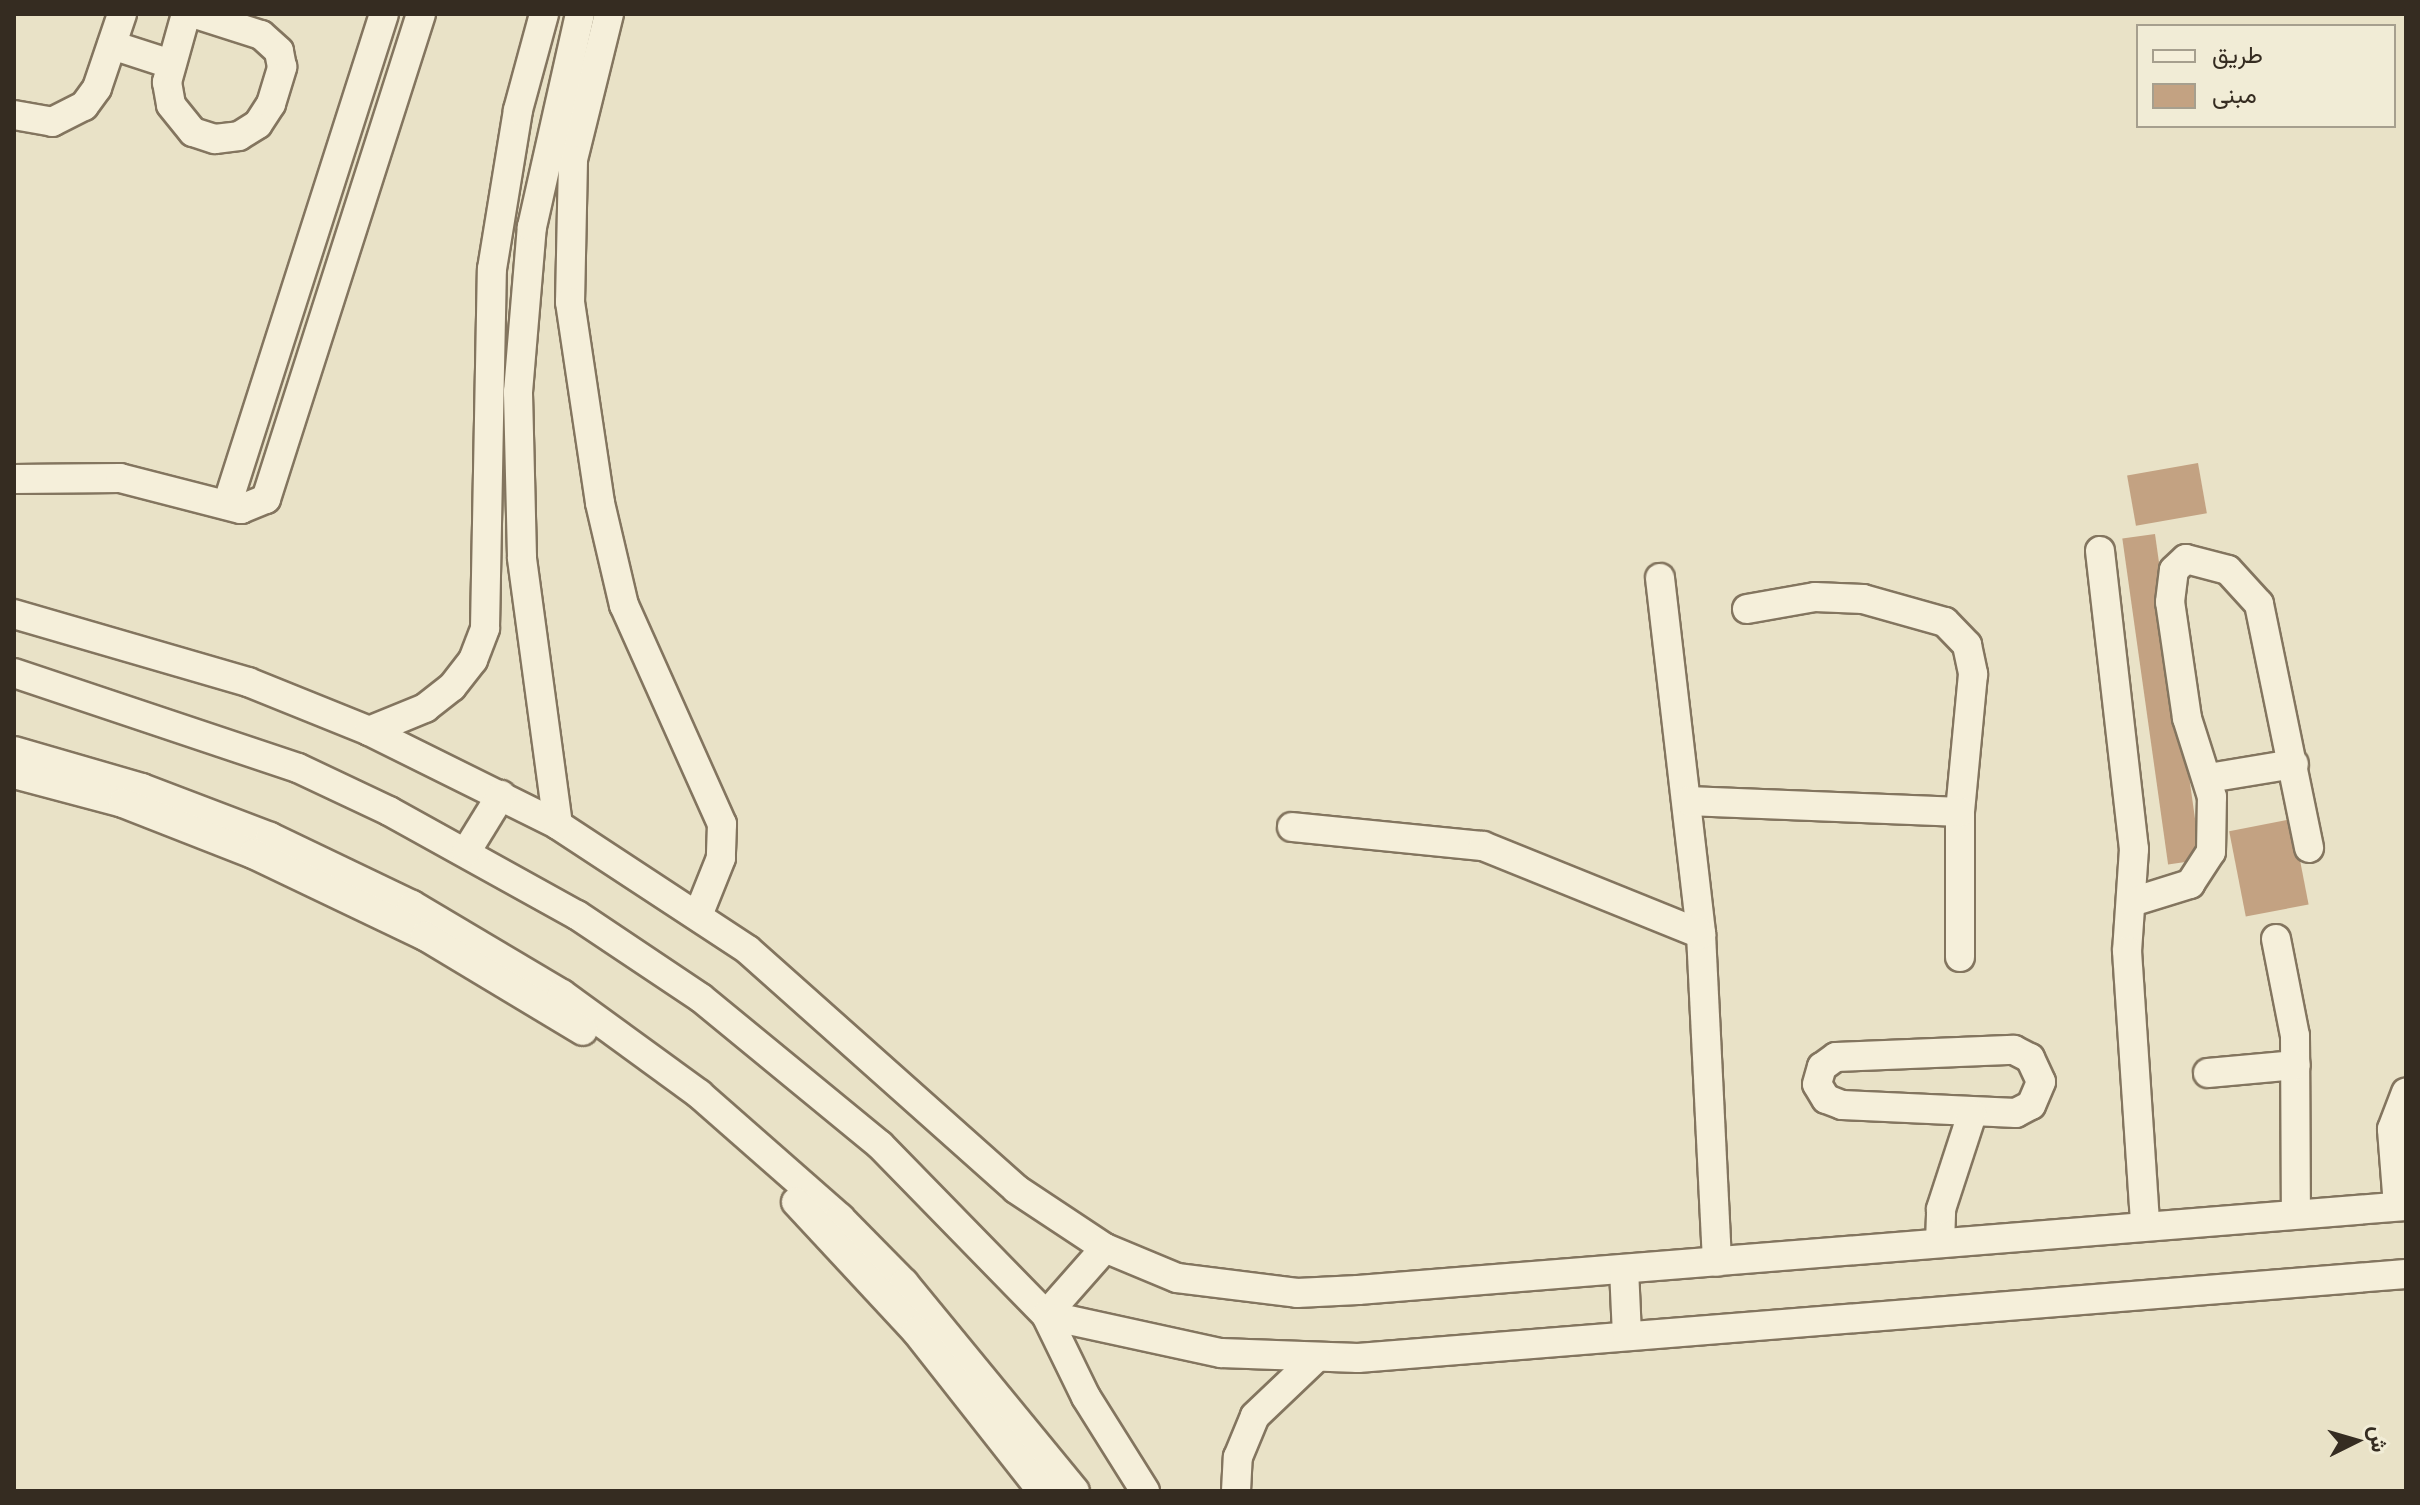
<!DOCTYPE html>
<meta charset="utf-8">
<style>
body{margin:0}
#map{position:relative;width:2420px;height:1505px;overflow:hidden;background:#e9e2c7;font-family:"Noto Serif",Vazirmatn,serif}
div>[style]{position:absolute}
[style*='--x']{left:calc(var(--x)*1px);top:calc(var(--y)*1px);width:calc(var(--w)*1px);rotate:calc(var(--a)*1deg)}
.building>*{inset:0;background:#c3a282;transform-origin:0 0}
.roads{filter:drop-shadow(2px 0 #83755f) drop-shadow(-2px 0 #83755f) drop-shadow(0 2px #83755f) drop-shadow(0 -2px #83755f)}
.minor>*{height:28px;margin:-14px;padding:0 14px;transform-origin:14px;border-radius:14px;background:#f5efda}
span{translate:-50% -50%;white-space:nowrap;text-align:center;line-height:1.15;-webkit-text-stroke:6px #f1ecd6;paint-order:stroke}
.frame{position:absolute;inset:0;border:16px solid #352c21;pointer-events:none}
.legend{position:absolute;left:2136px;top:24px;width:260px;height:104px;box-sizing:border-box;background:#f1ecd6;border:2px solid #a69f8e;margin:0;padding:10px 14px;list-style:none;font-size:24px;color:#352c21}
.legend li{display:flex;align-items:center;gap:16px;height:40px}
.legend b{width:40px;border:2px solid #a69f8e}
.north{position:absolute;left:2316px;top:1401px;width:80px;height:80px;-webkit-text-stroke:6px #f1ecd6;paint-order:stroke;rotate:85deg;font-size:22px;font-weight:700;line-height:32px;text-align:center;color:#352c21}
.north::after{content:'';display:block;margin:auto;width:28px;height:36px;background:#352c21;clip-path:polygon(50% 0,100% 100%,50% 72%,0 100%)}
</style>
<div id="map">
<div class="building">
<i style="left:2198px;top:463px;width:51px;height:72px;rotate:80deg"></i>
<i style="left:2155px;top:534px;width:329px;height:33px;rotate:82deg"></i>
<i style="left:2292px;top:819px;width:87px;height:64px;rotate:79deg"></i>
</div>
<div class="roads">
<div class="minor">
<i style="--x:186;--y:14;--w:71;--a:105.6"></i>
<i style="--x:167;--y:82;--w:23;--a:80"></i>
<i style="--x:171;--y:105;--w:35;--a:51"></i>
<i style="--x:193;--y:132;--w:23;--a:18"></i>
<i style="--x:215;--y:139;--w:24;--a:-7"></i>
<i style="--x:239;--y:136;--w:22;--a:-32"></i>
<i style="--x:258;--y:124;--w:24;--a:-57"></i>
<i style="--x:271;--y:104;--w:39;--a:-73"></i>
<i style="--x:282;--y:67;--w:16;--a:-101"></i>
<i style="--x:279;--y:51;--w:24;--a:-138"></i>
<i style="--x:261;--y:35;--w:69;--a:-162.3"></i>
<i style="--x:609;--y:14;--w:150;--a:103.9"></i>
<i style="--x:573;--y:160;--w:142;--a:91.2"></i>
<i style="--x:570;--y:302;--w:203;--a:81.5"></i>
<i style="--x:600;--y:503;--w:105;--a:76.8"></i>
<i style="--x:624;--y:605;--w:240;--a:65.9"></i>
<i style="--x:722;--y:824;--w:34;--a:92"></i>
<i style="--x:721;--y:858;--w:59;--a:111.8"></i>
<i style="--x:112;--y:45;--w:62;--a:17.9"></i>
<i style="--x:14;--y:115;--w:39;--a:10"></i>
<i style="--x:52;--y:122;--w:36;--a:-27"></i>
<i style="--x:84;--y:106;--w:22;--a:-54"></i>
<i style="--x:97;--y:88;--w:78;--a:-71.3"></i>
<i style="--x:14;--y:479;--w:106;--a:-0.5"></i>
<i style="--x:120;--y:478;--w:125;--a:14.4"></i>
<i style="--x:241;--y:509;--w:27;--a:-22"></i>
<i style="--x:266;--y:499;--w:509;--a:-72.28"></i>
<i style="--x:227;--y:505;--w:515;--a:-72.27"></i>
<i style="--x:2100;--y:551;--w:300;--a:83.5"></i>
<i style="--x:2134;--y:849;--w:102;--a:93.9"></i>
<i style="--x:2127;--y:951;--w:274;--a:86.2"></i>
<i style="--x:1660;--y:578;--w:358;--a:83.4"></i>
<i style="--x:1701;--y:934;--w:328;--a:87.2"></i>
<i style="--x:1747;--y:609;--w:69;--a:-10"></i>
<i style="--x:1815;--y:597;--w:48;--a:2.4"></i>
<i style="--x:1863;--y:599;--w:85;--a:15.7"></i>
<i style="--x:1945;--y:622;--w:32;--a:46"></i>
<i style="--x:1967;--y:645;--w:30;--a:78"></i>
<i style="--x:1973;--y:674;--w:139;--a:95.4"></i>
<i style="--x:1960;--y:812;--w:145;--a:90"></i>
<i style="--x:14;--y:614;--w:244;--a:16.2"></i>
<i style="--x:248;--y:682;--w:131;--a:22"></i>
<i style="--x:369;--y:731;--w:211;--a:26.4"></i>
<i style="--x:558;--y:825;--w:227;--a:33.3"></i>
<i style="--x:748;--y:950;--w:359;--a:41.7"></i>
<i style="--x:1016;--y:1189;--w:107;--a:33.5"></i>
<i style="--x:1105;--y:1248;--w:78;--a:22.6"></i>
<i style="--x:1177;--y:1278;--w:121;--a:7.1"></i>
<i style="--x:1297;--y:1293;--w:61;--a:-2.8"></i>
<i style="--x:1358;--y:1290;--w:1051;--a:-4.58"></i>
<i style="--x:14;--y:673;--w:299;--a:18.5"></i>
<i style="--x:298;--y:768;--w:101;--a:25.3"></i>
<i style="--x:389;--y:811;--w:215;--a:29"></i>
<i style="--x:577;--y:915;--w:149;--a:33.8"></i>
<i style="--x:701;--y:998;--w:232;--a:39.4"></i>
<i style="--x:880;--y:1145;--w:238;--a:45.7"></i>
<i style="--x:1046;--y:1315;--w:179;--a:12.3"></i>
<i style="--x:1221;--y:1353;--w:137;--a:2.1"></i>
<i style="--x:1358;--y:1358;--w:1051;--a:-4.58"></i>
<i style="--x:369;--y:731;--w:61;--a:-22.3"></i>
<i style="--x:425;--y:708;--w:34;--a:-38"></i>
<i style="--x:452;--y:687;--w:34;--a:-52"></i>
<i style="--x:473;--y:660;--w:34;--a:-69"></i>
<i style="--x:485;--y:628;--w:359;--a:-88.9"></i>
<i style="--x:492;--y:269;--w:161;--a:-80.7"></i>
<i style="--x:518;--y:110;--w:99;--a:-74.8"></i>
<i style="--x:14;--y:751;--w:133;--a:16.1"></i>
<i style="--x:142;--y:788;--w:137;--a:20.9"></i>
<i style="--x:270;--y:837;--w:157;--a:25.6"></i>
<i style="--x:412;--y:905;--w:174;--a:30.7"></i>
<i style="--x:562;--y:994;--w:170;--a:36.1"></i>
<i style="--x:699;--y:1094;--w:188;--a:41.3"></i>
<i style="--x:840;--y:1218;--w:91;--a:45.4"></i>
<i style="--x:904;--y:1283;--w:269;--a:50.6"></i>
<i style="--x:14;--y:774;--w:113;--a:14.9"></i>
<i style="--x:123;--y:803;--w:140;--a:21.4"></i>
<i style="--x:253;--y:854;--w:191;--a:25.5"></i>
<i style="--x:425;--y:936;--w:184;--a:31"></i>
<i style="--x:2209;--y:778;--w:86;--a:-9.4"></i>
<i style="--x:1689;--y:801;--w:271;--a:2.3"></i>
<i style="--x:558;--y:825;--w:270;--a:-97.7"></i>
<i style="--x:522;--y:557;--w:165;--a:-91.4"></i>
<i style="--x:518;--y:392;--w:166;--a:-85.2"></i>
<i style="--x:532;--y:227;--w:218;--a:-77.3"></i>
<i style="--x:1292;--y:827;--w:192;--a:5.7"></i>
<i style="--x:1483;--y:846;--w:235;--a:22"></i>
<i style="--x:466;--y:852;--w:67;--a:-58.4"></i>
<i style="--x:2132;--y:902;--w:61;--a:-17.2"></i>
<i style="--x:2190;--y:884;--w:38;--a:-57"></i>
<i style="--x:2211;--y:852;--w:55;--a:-89"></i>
<i style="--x:2212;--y:797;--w:83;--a:-107.6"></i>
<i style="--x:2187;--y:718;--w:117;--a:-98.3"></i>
<i style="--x:2170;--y:602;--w:32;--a:-83"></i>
<i style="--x:2174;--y:570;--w:16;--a:-43"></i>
<i style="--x:2186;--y:559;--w:43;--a:14.7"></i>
<i style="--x:2228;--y:570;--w:46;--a:47.6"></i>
<i style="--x:2259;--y:604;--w:249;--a:78.4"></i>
<i style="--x:2276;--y:939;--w:99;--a:78.9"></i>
<i style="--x:2295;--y:1036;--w:177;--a:89.7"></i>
<i style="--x:2014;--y:1050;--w:18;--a:27"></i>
<i style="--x:2030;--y:1058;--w:26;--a:65"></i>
<i style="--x:2041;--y:1082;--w:25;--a:113"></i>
<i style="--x:2031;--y:1105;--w:17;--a:152"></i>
<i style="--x:2016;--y:1113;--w:174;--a:-177.4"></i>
<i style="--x:1842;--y:1105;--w:17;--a:-159"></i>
<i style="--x:1826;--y:1099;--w:17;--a:-121"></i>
<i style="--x:1817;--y:1084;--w:18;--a:-74"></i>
<i style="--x:1822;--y:1067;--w:17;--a:-36"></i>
<i style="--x:1836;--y:1057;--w:178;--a:-2.3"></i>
<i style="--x:2208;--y:1073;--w:88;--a:-5.2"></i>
<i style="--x:796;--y:1202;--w:176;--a:47.1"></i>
<i style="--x:916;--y:1331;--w:204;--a:51.8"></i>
<i style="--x:2398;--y:1206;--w:77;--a:-94.5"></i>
<i style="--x:2392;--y:1129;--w:39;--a:-69"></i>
<i style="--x:1940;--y:1243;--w:34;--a:-88"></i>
<i style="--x:1941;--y:1209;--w:100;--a:-71.9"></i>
<i style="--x:1105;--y:1248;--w:89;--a:131.4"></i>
<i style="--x:1046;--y:1315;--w:91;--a:64"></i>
<i style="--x:1086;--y:1397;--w:111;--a:57.9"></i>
<i style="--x:1624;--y:1269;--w:67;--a:87.4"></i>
<i style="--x:1236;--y:1491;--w:34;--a:-87"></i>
<i style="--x:1238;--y:1457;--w:44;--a:-67.5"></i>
<i style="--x:1255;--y:1416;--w:84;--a:-43.6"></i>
</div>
</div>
<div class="frame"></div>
<ul class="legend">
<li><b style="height:10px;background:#f5efda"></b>طريق</li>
<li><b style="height:22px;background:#c3a282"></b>مبنى</li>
</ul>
<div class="north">ش</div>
</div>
